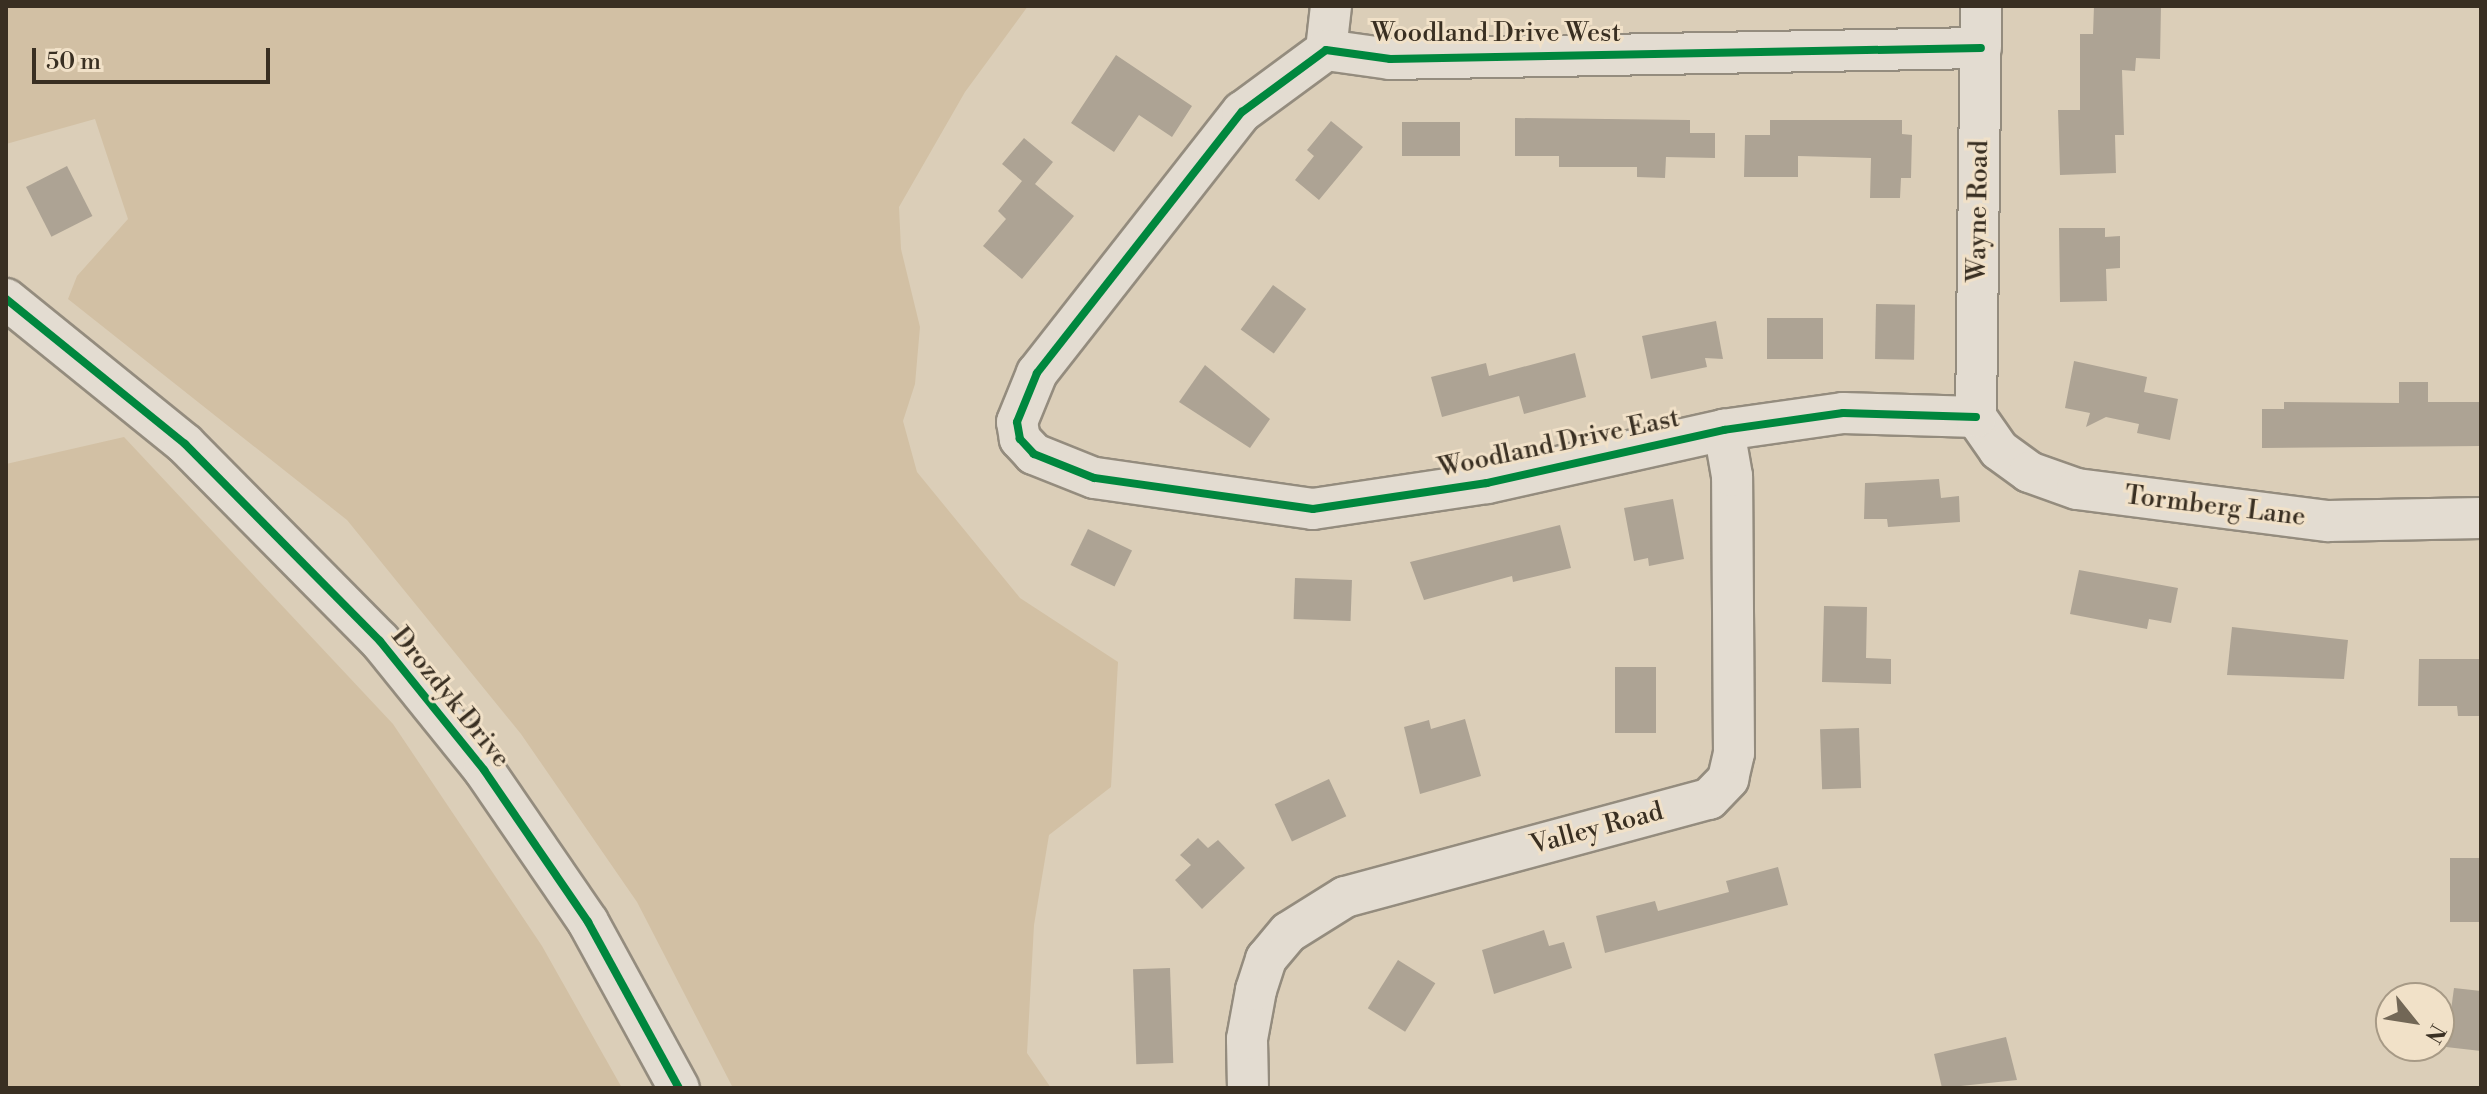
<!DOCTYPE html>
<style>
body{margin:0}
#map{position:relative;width:2487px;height:1094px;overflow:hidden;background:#dbceb8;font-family:"Libre Bodoni",serif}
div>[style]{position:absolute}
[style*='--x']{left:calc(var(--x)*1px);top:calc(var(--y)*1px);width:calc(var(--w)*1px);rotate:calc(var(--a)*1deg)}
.green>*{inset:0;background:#d2c0a4}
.building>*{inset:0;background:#ada394;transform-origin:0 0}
.roads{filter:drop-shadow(2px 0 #948c7e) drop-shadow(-2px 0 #948c7e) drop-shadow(0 2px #948c7e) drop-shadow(0 -2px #948c7e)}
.minor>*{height:40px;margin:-20px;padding:0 20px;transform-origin:20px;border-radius:20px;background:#e3dcd1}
.cycleway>*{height:8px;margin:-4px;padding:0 4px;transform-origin:4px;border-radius:4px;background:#00873e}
span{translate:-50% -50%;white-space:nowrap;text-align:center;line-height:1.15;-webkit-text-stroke:6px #f1e1c8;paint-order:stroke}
.street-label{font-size:26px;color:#392f22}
.frame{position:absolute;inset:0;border:8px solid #392f22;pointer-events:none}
.north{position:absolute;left:2375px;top:982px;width:80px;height:80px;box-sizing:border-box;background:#f1e1c8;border:2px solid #a79a86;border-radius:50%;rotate:120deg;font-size:22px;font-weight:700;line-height:32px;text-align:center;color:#392f22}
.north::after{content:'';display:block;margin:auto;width:28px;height:36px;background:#726756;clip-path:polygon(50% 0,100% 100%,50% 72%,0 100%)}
.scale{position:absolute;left:32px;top:48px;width:238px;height:36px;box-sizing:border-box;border:4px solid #392f22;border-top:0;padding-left:10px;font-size:24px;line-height:28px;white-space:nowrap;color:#392f22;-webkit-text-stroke:6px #f1e1c8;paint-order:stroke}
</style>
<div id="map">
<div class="green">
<i style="clip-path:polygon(6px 6px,1028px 6px,965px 92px,899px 207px,901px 249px,920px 327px,915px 384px,903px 421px,917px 472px,1020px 598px,1118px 662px,1111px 787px,1049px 835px,1034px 925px,1027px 1053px,1051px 1088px,733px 1088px,637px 902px,521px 734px,347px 520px,68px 299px,77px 276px,128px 219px,95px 119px,6px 144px)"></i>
<i style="clip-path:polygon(124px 437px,393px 724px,542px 946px,622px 1088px,6px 1088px,6px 464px)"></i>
</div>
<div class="building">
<i style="clip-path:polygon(2094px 6px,2161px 6px,2160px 59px,2136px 58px,2135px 71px,2122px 70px,2124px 135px,2115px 135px,2116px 173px,2060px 175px,2058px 110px,2080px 110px,2080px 34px,2093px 34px)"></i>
<i style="clip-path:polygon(1116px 55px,1192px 106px,1172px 137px,1139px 115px,1114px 152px,1071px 123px)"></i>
<i style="clip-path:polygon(1515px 118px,1690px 120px,1690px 133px,1715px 133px,1715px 158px,1666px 157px,1665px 178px,1637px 177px,1637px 167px,1559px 167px,1559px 156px,1515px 156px)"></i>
<i style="clip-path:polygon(1770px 120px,1902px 120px,1902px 134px,1912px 135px,1911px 178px,1901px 178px,1900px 198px,1870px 198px,1871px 158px,1798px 156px,1798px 177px,1744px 177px,1745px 135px,1770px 135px)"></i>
<i style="clip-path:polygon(1331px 121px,1363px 147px,1319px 200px,1295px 180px,1314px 156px,1307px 150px)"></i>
<i style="left:1402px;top:122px;width:58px;height:34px"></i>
<i style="clip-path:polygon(1024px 138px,1053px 162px,1035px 184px,1074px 216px,1022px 279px,983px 246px,1006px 219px,998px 211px,1022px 181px,1002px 164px)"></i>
<i style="left:67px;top:166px;width:56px;height:46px;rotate:63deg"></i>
<i style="clip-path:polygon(2059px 228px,2105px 228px,2105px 237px,2120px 236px,2120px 268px,2106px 269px,2107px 301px,2060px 302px)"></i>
<i style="left:1273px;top:285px;width:41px;height:55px;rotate:36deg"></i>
<i style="left:1876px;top:304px;width:39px;height:55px;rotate:1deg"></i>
<i style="left:1767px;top:318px;width:56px;height:41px"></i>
<i style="clip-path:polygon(1716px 321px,1723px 359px,1705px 358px,1707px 367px,1651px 379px,1642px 336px)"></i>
<i style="clip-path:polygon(1575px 353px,1586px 397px,1524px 414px,1519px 396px,1442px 417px,1431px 377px,1486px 363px,1489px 376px)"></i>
<i style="clip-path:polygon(2074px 361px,2147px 377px,2144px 392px,2178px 399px,2170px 440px,2137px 433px,2139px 424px,2106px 417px,2086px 427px,2090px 413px,2065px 408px)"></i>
<i style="clip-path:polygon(1205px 365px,1270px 419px,1250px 448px,1179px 402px)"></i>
<i style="clip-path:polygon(2399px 382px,2428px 382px,2428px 402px,2481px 402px,2481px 446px,2262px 448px,2262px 409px,2284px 409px,2284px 402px,2399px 403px)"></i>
<i style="clip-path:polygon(1939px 479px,1941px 498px,1959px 496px,1960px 522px,1888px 527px,1887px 519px,1864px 519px,1865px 483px)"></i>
<i style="clip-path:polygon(1673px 499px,1684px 559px,1649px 566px,1648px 558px,1634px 561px,1624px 508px)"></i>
<i style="clip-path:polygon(1560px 525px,1571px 568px,1513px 582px,1512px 576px,1424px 600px,1410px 562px)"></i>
<i style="left:1088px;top:529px;width:49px;height:40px;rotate:26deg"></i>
<i style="clip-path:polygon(2079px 570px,2178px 588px,2171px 623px,2149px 619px,2147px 629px,2070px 614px)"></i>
<i style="left:1295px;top:578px;width:57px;height:41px;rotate:2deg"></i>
<i style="clip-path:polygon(1824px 606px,1867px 607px,1866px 658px,1891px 659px,1891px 684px,1822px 682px)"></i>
<i style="clip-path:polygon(2232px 627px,2348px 640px,2344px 679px,2227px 675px)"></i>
<i style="clip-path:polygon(2419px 659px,2481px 659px,2481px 716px,2458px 716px,2457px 706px,2418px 706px)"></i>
<i style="left:1615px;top:667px;width:41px;height:66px"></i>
<i style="clip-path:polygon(1465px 719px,1481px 776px,1420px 794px,1404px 727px,1429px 720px,1431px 729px)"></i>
<i style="left:1859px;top:728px;width:60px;height:39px;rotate:88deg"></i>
<i style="left:1329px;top:779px;width:41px;height:60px;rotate:65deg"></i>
<i style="clip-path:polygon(1198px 838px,1208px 848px,1218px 840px,1245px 868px,1202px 909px,1175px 880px,1191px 865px,1180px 855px)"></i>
<i style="left:2481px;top:858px;width:64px;height:31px;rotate:90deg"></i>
<i style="clip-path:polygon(1778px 867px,1788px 905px,1605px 953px,1596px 916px,1655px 901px,1658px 911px,1729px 892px,1726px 881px)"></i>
<i style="clip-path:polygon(1544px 930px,1549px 946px,1564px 942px,1572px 968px,1494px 994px,1482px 950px)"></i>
<i style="left:1398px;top:960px;width:44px;height:57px;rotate:32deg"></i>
<i style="left:1170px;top:968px;width:95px;height:37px;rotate:88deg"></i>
<i style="clip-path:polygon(2454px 988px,2481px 991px,2481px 1051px,2446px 1047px)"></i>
<i style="clip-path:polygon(2006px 1037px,2017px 1080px,1942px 1088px,1934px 1054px)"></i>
</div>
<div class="roads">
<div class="minor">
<i style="--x:1326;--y:50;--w:44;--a:-83.5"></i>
<i style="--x:6;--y:299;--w:230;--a:39"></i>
<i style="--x:185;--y:444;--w:277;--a:45.3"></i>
<i style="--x:380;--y:641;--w:166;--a:51.1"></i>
<i style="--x:484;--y:770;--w:184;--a:55.6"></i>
<i style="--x:588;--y:922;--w:189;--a:61.3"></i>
<i style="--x:1976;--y:417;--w:133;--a:-178.3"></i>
<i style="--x:1843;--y:413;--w:120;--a:171.9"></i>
<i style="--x:1724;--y:430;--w:243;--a:167.4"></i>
<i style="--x:1487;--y:483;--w:176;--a:171.5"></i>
<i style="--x:1313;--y:509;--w:221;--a:-171.9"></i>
<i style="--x:1094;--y:478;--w:65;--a:-158.2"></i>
<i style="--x:1034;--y:454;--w:21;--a:-133"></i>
<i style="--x:1020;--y:439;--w:17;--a:-100"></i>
<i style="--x:1017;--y:422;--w:53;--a:-67.8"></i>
<i style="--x:1037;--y:373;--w:332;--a:-51.9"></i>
<i style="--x:1242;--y:112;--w:104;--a:-36.4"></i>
<i style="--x:1326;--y:50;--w:65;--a:8"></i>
<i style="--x:1390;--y:59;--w:591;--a:-1.07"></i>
<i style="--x:1976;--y:417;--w:40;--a:55.1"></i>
<i style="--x:1999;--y:450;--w:37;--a:36"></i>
<i style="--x:2029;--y:472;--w:51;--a:19.5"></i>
<i style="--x:2077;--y:489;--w:253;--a:7.3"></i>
<i style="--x:2328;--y:521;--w:153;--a:-1.1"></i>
<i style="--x:1976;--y:417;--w:411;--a:-89.3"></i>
<i style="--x:1248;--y:1088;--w:49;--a:-91.2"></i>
<i style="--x:1247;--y:1039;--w:50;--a:-79.6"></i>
<i style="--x:1256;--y:990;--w:33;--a:-72"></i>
<i style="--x:1266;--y:959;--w:35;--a:-50"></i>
<i style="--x:1289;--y:932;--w:66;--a:-32"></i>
<i style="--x:1345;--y:897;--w:377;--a:-15.1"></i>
<i style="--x:1709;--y:799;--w:28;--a:-46"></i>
<i style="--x:1728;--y:779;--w:27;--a:-77"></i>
<i style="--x:1734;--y:753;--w:277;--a:-90.4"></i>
<i style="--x:1732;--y:476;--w:47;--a:-99.9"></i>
</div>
</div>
<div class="cycleway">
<i style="--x:6;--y:299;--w:230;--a:39"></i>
<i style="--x:185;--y:444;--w:277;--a:45.3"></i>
<i style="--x:380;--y:641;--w:166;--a:51.1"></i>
<i style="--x:484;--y:770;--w:184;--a:55.6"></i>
<i style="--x:588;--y:922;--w:189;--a:61.3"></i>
<i style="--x:1976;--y:417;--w:133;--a:-178.3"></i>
<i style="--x:1843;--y:413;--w:120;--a:171.9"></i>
<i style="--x:1724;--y:430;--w:243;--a:167.4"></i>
<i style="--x:1487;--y:483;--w:176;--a:171.5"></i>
<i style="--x:1313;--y:509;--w:221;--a:-171.9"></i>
<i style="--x:1094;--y:478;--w:65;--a:-158.2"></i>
<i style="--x:1034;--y:454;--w:21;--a:-133"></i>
<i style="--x:1020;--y:439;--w:17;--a:-100"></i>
<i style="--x:1017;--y:422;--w:53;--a:-67.8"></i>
<i style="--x:1037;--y:373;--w:332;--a:-51.9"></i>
<i style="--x:1242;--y:112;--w:104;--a:-36.4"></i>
<i style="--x:1326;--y:50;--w:65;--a:8"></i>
<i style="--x:1390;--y:59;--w:591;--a:-1.07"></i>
</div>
<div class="street-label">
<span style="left:1496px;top:34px">Woodland Drive West</span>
<span style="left:1979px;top:211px;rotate:-89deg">Wayne Road</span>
<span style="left:1559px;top:444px;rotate:-12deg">Woodland Drive East</span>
<span style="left:2215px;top:507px;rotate:7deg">Tormberg Lane</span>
<span style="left:450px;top:698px;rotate:51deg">Drozdyk Drive</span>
<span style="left:1597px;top:829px;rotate:-15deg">Valley Road</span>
</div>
<div class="frame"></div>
<div class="north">N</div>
<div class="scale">50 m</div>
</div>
